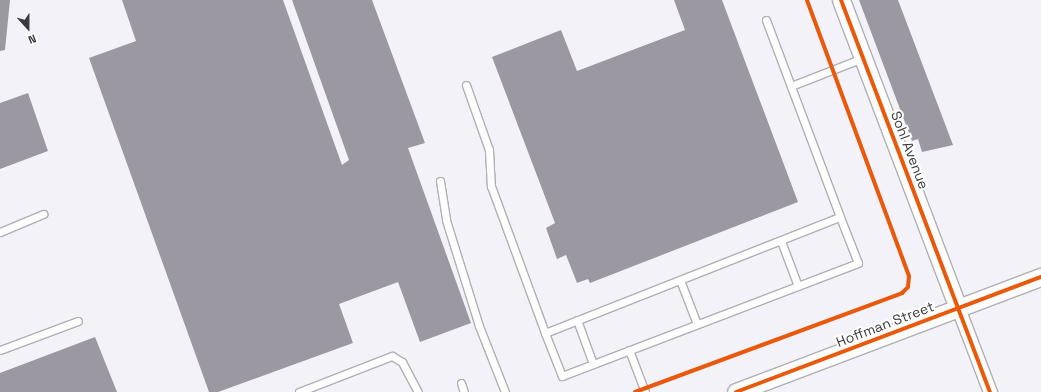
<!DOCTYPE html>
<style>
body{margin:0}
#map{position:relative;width:1041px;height:392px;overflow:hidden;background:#f3f2f8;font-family:"Space Grotesk",sans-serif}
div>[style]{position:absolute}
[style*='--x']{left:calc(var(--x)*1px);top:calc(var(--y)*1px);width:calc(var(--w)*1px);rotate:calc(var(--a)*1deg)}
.building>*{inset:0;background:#9b98a2}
.roads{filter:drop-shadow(1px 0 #b0afb4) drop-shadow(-1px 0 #b0afb4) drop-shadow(0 1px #b0afb4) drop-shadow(0 -1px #b0afb4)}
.service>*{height:7px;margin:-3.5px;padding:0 3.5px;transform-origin:3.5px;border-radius:3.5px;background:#fdfdfe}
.minor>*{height:13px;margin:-6.5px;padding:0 6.5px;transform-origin:6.5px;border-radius:6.5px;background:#fdfdfe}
.tertiary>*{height:17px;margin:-8.5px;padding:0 8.5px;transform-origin:8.5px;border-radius:8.5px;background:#fdfdfe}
.cycleway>*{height:4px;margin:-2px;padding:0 2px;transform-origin:2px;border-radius:2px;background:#e8590c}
span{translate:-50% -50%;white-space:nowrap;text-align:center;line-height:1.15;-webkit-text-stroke:4px #fff;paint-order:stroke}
.street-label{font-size:14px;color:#3b3b3e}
.north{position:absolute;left:8px;top:8px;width:40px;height:40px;-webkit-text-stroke:3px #fff;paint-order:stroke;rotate:159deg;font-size:11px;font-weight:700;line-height:16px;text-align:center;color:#3b3b3e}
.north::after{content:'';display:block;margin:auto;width:14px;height:18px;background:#3b3b3e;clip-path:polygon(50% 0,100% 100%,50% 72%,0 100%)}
</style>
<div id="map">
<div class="building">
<i style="clip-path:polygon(0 0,10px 0,5px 50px,0 51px)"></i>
<i style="clip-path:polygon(122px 0,283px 0,342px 165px,349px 160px,292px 0,372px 0,425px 143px,408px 148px,471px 323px,420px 342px,398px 282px,339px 304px,353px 343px,218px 392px,209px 392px,89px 58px,136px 41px)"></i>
<i style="clip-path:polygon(674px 0,722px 0,798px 202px,590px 283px,588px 279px,577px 283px,566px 255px,557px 259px,546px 228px,555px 223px,492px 57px,561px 30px,577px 71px,685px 30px)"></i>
<i style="clip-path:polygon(859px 0,898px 0,953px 145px,922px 152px,918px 139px,912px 141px)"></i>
<i style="clip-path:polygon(28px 93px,48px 151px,0 169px,0 103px)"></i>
<i style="clip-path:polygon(95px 337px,117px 392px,0 392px,0 373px)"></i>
</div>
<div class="roads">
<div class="service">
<i style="--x:766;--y:20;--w:210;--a:69.4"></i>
<i style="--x:466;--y:85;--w:69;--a:70.5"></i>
<i style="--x:489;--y:150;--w:36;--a:87"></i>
<i style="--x:491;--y:186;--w:157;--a:69.8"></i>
<i style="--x:791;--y:86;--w:77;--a:-21.3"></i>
<i style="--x:440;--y:181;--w:39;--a:81"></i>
<i style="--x:446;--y:220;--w:111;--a:72.7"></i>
<i style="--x:479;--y:326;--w:71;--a:68.5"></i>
<i style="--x:840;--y:217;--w:49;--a:68.6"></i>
<i style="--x:858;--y:263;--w:317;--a:159.1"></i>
<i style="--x:562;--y:376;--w:46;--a:-111.6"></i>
<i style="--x:545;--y:333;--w:317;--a:-21.5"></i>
<i style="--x:0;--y:232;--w:47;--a:-22.7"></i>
<i style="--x:781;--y:241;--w:48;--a:69.3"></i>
<i style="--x:680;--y:280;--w:47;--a:68.9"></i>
<i style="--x:577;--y:320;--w:47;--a:70"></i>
<i style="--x:0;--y:350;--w:83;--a:-20.4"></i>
<i style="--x:629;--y:350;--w:45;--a:69.1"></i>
<i style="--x:461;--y:383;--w:9;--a:72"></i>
<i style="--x:299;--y:392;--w:100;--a:-21.2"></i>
<i style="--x:392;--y:356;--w:12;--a:31"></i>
<i style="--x:402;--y:362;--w:34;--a:62"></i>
</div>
<div class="minor">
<i style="--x:958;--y:308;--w:90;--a:69.1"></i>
</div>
<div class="tertiary">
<i style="--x:841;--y:0;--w:329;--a:69.2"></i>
<i style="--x:736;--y:392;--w:326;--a:-20.7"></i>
</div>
</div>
<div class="cycleway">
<i style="--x:841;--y:0;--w:419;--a:69.2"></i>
<i style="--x:635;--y:392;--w:285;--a:-20.3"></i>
<i style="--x:902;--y:293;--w:8;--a:-45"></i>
<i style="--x:908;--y:287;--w:11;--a:-85"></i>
<i style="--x:909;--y:276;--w:294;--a:-110.3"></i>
<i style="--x:736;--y:392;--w:326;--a:-20.7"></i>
</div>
<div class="street-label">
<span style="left:910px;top:150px;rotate:69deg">Sohl Avenue</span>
<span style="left:885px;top:324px;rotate:-21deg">Hoffman Street</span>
</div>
<div class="north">N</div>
</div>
